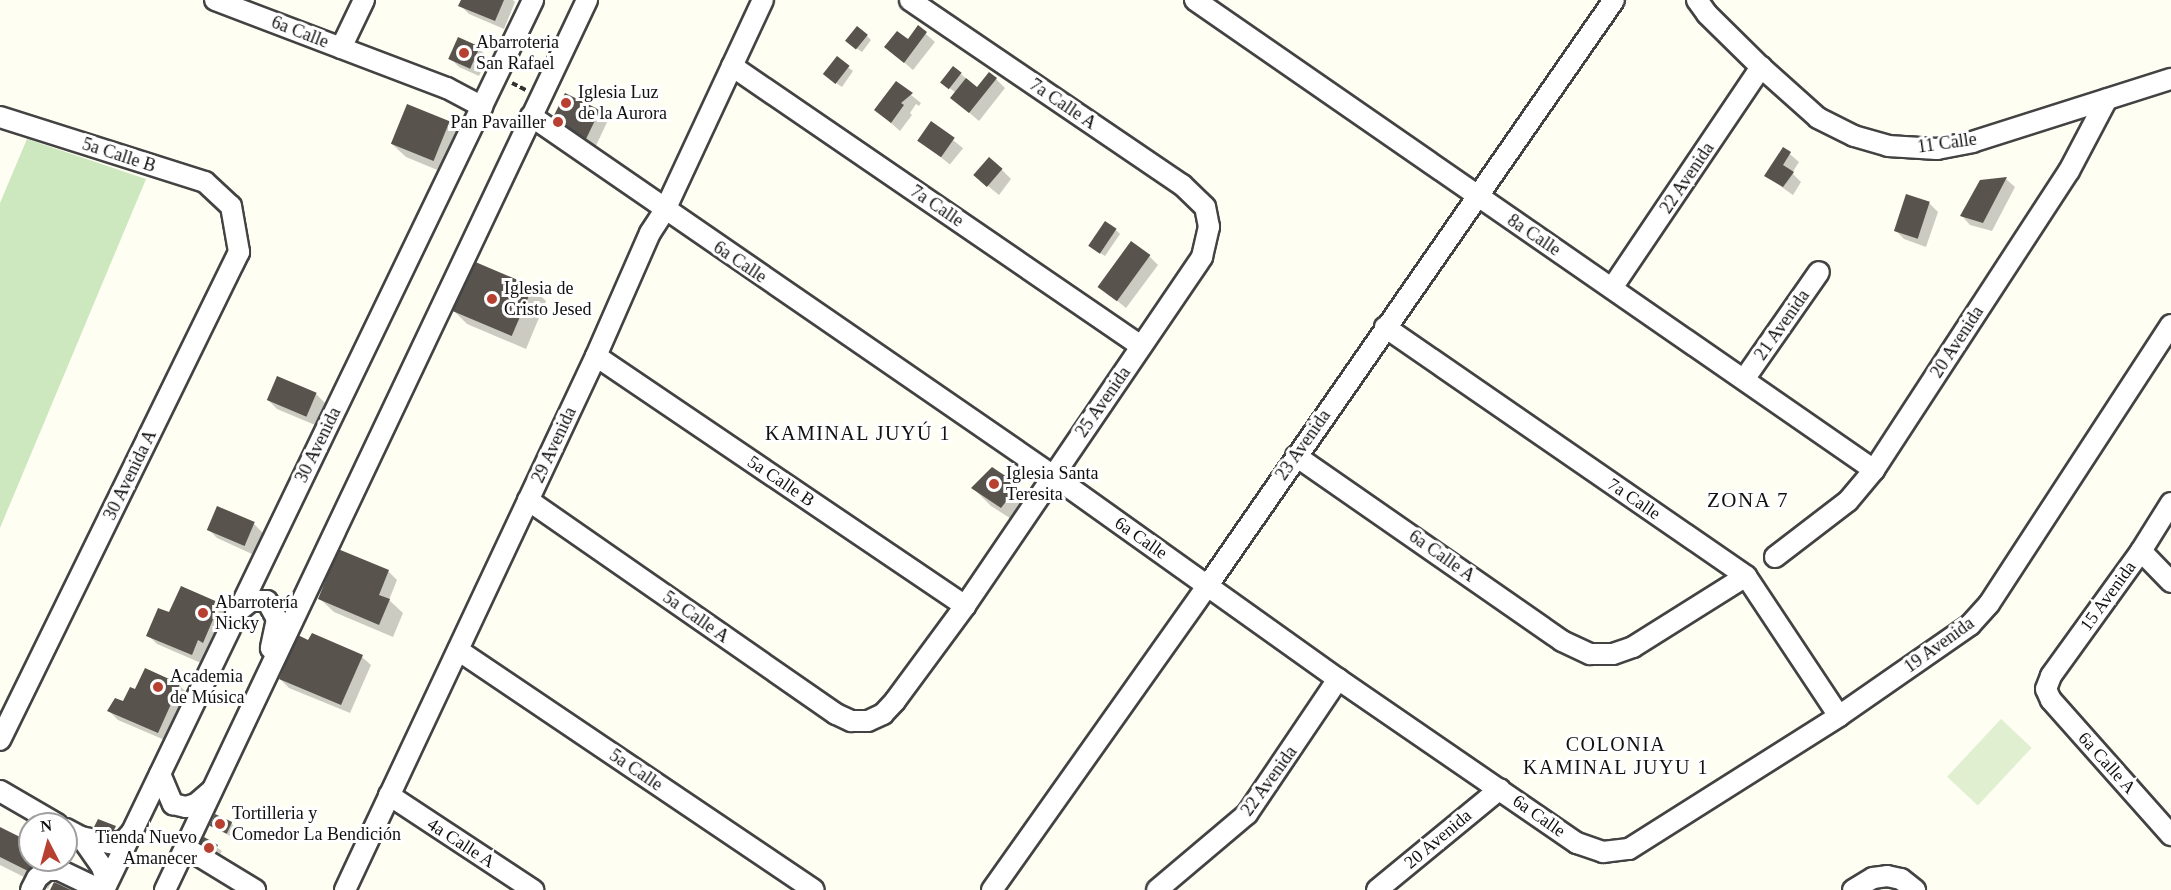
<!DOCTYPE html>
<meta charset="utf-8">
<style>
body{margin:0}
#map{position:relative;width:2171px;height:890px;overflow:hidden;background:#fefef3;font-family:"Times New Roman",serif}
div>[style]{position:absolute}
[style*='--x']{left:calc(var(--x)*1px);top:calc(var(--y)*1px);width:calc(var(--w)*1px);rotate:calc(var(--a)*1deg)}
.green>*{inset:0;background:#cde7be}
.pitch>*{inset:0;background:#dfefd0;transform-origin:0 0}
.shadow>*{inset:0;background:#0003;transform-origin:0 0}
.building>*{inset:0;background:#58534d;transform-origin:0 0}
.path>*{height:4px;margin-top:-2px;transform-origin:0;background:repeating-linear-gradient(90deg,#323232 0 6px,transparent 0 9px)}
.roads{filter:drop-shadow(2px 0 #434343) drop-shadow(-2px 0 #434343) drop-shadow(0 2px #434343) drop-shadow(0 -2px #434343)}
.minor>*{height:20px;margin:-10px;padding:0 10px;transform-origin:10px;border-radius:10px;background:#fff}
.dots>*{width:16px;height:16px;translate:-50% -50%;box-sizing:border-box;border:3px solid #fff;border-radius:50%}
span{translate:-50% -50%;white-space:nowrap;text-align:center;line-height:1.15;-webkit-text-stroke:6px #fff;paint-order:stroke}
.street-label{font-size:18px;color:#101010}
.poi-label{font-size:18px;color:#101010}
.left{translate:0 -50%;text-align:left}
.right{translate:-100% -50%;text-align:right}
.neighbourhood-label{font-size:20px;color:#101010;letter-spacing:1.5px}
.quarter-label{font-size:21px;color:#101010;letter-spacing:1.5px}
.north{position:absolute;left:18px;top:812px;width:60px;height:60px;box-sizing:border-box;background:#fff;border:2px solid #9f9f9f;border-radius:50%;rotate:354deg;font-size:16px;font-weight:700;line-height:24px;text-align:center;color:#101010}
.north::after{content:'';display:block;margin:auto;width:21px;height:27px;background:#b74031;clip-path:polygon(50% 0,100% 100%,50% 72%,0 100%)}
</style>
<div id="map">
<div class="green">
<i style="clip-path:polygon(27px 139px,146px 179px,0 528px,0 203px)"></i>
</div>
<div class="pitch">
<i style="left:2001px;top:719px;width:42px;height:79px;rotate:43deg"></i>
</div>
<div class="shadow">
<i style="clip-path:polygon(462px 0,513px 0,515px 2px,504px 29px,469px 14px,460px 5px)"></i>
<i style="clip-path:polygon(919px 28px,935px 42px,913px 70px,886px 47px,908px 41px)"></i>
<i style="clip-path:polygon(867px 36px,871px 40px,862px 52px,852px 45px)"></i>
<i style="clip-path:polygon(479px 49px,488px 57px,479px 76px,459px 67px,450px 58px)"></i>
<i style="clip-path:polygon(837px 59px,853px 71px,842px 87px,830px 79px)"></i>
<i style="clip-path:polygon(961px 74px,978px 89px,996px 79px,1005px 88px,979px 121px,952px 98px,956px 93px,947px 86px)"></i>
<i style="clip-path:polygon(896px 83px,921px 103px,919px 106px,916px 104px,910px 113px,912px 115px,900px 131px,876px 110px)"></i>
<i style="clip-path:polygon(566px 95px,600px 111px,608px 120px,595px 148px,561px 132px)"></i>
<i style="clip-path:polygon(449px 123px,462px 136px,447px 174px,406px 157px,392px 144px)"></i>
<i style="left:932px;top:123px;width:40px;height:21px;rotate:39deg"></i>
<i style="clip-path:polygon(1784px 149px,1799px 162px,1792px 173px,1801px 182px,1793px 195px,1766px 176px)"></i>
<i style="clip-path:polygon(995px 163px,1011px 179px,999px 195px,977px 177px)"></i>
<i style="clip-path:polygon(2006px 179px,2015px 187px,1992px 231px,1970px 225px,1962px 216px,1981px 181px)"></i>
<i style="clip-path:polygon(1929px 203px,1938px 212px,1926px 247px,1904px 239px,1895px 230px)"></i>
<i style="clip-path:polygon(1116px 230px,1120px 234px,1105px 256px,1095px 250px)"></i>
<i style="clip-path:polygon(1149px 256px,1158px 265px,1126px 308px,1100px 287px)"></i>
<i style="clip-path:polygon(532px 288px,546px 301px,526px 349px,467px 324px,453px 310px)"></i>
<i style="clip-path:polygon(316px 394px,325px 403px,315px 425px,277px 409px,268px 400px)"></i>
<i style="clip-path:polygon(1009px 480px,1027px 499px,1019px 524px,991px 506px,973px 488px)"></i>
<i style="clip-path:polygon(254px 524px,263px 533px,252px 554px,217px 538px,208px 529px)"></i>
<i style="clip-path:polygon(339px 551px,389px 572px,397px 580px,389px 600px,403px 613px,393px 637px,334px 612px,320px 599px)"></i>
<i style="clip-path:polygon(219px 605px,228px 614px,212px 650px,207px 648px,201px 663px,157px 644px,148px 635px)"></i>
<i style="clip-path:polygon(309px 642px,362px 657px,371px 665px,350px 713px,289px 688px,280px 679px)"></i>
<i style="clip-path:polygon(146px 670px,180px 686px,188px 694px,167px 741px,118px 720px,109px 711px,124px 703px,136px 691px)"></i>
<i style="clip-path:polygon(231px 823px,235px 827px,230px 836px,211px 825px)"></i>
<i style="clip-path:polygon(0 829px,30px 844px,30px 860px,52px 860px,59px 867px,48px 889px,0 865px)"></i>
<i style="clip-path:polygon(204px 839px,222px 851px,217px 860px)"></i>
</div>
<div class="building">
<i style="clip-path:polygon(461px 0,504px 0,495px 21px,458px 6px)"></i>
<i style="clip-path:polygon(918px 25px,927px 32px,904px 63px,884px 47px,897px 31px,908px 39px)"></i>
<i style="left:857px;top:26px;width:14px;height:19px;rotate:39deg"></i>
<i style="left:458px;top:37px;width:24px;height:24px;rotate:24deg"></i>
<i style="left:837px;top:56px;width:16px;height:23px;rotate:38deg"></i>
<i style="left:953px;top:66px;width:11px;height:21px;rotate:38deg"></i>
<i style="clip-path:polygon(989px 72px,997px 78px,969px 113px,950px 98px,966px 78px,977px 87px)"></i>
<i style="clip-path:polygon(896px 81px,913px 93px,901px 103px,904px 105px,891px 123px,874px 110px)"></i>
<i style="left:565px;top:93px;width:39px;height:34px;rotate:26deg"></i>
<i style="left:407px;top:104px;width:46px;height:43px;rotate:22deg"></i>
<i style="left:931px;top:121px;width:29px;height:24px;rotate:35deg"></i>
<i style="clip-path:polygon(1783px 147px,1791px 152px,1783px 165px,1794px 172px,1783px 187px,1764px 176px)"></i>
<i style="left:989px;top:157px;width:18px;height:24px;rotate:41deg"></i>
<i style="clip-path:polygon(2007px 177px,1983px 223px,1960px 216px,1980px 180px)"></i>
<i style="left:1906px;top:194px;width:25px;height:39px;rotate:18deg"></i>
<i style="left:1105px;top:221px;width:14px;height:30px;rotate:34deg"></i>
<i style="left:1131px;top:241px;width:24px;height:57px;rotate:36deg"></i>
<i style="left:473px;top:261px;width:65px;height:54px;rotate:23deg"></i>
<i style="left:277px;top:376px;width:43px;height:26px;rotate:23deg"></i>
<i style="clip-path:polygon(992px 467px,1010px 479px,1015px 490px,1001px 508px,971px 488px)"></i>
<i style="left:217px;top:506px;width:41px;height:26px;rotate:23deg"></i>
<i style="clip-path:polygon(338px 549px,389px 570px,379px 595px,390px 599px,379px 625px,318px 599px)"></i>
<i style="clip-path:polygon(181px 586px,220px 603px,203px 643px,198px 640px,192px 655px,146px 636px,158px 608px,169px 612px)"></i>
<i style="clip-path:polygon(312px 633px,363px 655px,341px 705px,279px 679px,298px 635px,308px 640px)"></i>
<i style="clip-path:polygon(145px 668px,180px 684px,158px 733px,107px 711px,115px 698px,123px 701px,130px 687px,135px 689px)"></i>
<i style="left:215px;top:814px;width:19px;height:13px;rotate:25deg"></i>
<i style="clip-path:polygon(98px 819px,116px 826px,111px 836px,92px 831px)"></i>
<i style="clip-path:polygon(0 827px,30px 842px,30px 860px,36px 860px,30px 872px,0 857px)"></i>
<i style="clip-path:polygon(204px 837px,218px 845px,212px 857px,202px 851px,199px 845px)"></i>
<i style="clip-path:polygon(54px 882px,71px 890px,50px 890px)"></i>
</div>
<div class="path">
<i style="--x:512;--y:83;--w:16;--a:27"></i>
</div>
<div class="roads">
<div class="minor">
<i style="--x:215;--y:0;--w:248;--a:20.8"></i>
<i style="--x:447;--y:88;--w:40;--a:28"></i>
<i style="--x:1195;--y:0;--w:826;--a:34.69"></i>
<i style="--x:1697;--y:0;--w:17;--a:54"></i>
<i style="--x:1707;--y:14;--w:76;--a:44.5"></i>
<i style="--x:1761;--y:67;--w:76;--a:41.8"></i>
<i style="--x:1818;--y:118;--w:40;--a:26.6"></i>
<i style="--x:1854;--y:136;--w:35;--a:16"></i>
<i style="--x:1888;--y:146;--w:49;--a:3.5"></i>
<i style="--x:1937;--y:149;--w:36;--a:-11"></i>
<i style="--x:1972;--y:142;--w:209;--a:-17.6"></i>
<i style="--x:341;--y:48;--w:53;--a:-64.4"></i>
<i style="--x:732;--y:66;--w:496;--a:34.4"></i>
<i style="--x:531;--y:116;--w:633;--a:34.57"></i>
<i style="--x:1052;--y:475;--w:351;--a:35.5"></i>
<i style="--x:1338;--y:679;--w:290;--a:34.5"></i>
<i style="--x:1577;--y:843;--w:28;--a:19"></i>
<i style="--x:1603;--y:852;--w:26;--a:-7"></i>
<i style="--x:1629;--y:849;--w:249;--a:-32.3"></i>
<i style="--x:1839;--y:716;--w:160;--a:-34.8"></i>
<i style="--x:1970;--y:625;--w:28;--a:-48"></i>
<i style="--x:1989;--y:604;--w:333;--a:-56.9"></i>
<i style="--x:0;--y:117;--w:215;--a:17.6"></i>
<i style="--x:205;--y:182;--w:35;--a:43"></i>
<i style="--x:231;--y:206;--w:47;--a:80.1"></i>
<i style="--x:239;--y:252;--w:543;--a:116.09"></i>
<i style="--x:1612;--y:288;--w:267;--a:-56"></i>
<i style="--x:1385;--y:327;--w:439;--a:34.6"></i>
<i style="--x:1746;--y:576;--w:168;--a:56.4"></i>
<i style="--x:596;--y:356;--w:446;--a:34.1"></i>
<i style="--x:1745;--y:378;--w:129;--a:-55.1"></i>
<i style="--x:1296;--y:456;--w:324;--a:34.8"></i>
<i style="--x:1562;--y:641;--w:31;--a:25"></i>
<i style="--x:1590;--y:654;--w:23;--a:0"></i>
<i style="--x:1613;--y:654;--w:21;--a:-19"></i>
<i style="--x:1633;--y:647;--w:133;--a:-32.1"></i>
<i style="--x:528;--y:500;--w:375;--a:34.8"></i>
<i style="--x:836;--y:714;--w:17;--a:25"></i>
<i style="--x:851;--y:721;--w:17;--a:0"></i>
<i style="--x:868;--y:721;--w:17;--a:-25"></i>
<i style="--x:883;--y:714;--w:18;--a:-47"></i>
<i style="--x:895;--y:701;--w:118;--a:-53.6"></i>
<i style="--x:965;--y:606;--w:422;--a:-55.8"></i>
<i style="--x:1202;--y:257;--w:31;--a:-77"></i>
<i style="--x:1209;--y:227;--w:20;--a:-101"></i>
<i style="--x:1205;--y:207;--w:32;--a:-136"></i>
<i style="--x:1182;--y:185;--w:329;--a:-145.8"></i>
<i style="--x:2171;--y:503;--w:57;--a:122"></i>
<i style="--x:2141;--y:551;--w:154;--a:125.8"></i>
<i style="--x:2051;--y:676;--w:14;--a:111"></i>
<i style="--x:2046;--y:689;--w:12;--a:66"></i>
<i style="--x:2051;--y:700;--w:181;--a:48.4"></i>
<i style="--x:2141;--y:551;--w:43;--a:45.9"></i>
<i style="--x:1775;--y:557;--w:92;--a:-37.5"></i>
<i style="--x:1848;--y:501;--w:40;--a:-50"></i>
<i style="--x:1874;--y:470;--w:357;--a:-56.9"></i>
<i style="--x:2069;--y:171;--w:81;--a:-62.2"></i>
<i style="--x:236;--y:613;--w:19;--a:-39"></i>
<i style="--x:251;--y:601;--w:16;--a:0"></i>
<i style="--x:267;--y:601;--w:21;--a:61"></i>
<i style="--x:277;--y:619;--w:30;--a:102"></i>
<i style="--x:458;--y:650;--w:429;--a:34"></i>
<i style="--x:160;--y:774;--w:33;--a:67"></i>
<i style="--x:173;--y:804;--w:13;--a:13"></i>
<i style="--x:186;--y:807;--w:10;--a:-17"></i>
<i style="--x:196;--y:804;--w:21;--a:-41"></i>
<i style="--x:0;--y:791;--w:66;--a:30.1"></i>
<i style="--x:389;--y:795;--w:173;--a:33.4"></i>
<i style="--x:66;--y:829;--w:17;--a:28"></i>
<i style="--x:81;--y:837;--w:30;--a:12"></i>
<i style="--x:110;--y:843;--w:14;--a:-8"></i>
<i style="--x:124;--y:841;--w:11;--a:-49"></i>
<i style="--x:81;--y:837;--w:37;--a:55"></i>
<i style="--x:102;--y:867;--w:14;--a:73"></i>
<i style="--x:106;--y:880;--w:10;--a:101"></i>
<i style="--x:186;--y:848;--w:81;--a:31.3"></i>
<i style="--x:31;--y:890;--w:13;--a:-63"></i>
<i style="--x:37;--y:878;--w:13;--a:-39"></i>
<i style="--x:47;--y:870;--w:12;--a:0"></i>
<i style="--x:59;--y:870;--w:47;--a:25.5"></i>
<i style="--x:104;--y:890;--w:988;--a:-64.26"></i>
<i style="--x:165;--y:890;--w:985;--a:-64.63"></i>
<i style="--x:345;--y:890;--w:590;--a:-64.82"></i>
<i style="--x:596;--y:356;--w:134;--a:-66.3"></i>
<i style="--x:650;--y:233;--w:27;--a:-57"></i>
<i style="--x:665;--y:210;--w:232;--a:-65"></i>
<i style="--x:992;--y:890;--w:374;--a:-54.7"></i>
<i style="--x:1208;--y:585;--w:712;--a:-55.24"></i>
<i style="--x:1157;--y:890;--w:118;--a:-40.2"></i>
<i style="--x:1247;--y:814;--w:163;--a:-56"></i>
<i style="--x:1377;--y:890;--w:159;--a:-39.4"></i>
<i style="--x:1853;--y:890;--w:23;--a:-31"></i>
<i style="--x:1873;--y:878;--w:14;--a:-8"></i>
<i style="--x:1887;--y:876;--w:14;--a:12"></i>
<i style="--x:1901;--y:879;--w:18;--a:38"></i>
</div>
</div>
<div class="dots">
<i style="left:464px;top:53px;background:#b74031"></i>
<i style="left:566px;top:103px;background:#b74031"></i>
<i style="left:558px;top:122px;background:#b74031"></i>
<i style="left:492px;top:299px;background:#b74031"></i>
<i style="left:994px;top:484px;background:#b74031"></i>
<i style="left:203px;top:613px;background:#b74031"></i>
<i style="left:158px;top:687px;background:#b74031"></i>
<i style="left:220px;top:824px;background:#b74031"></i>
<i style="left:209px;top:848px;background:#b74031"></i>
</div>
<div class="street-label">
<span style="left:300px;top:32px;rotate:21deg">6a Calle</span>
<span style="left:1063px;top:104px;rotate:34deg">7a Calle A</span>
<span style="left:1947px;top:143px;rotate:-8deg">11 Calle</span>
<span style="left:119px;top:155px;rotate:18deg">5a Calle B</span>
<span style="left:1687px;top:178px;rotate:-56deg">22 Avenida</span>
<span style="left:937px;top:206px;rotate:34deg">7a Calle</span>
<span style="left:1534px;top:235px;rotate:34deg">8a Calle</span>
<span style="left:740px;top:262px;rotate:34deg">6a Calle</span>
<span style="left:1782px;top:325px;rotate:-55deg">21 Avenida</span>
<span style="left:1957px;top:342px;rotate:-57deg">20 Avenida</span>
<span style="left:1103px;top:402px;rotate:-55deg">25 Avenida</span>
<span style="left:318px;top:445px;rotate:-64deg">30 Avenida</span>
<span style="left:554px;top:445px;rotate:-65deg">29 Avenida</span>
<span style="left:1303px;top:445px;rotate:-55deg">23 Avenida</span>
<span style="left:130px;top:475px;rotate:-64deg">30 Avenida A</span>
<span style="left:781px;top:481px;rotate:34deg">5a Calle B</span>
<span style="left:1634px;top:499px;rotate:34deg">7a Calle</span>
<span style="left:1141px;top:538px;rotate:35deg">6a Calle</span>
<span style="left:1442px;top:556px;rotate:35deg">6a Calle A</span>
<span style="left:2108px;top:596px;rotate:-54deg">15 Avenida</span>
<span style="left:696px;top:617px;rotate:35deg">5a Calle A</span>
<span style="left:1939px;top:645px;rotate:-36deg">19 Avenida</span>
<span style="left:2107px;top:763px;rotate:48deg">6a Calle A</span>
<span style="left:636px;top:770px;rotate:34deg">5a Calle</span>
<span style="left:1269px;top:781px;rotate:-54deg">22 Avenida</span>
<span style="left:1539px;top:816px;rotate:35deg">6a Calle</span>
<span style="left:1438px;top:839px;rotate:-40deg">20 Avenida</span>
<span style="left:461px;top:843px;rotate:33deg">4a Calle A</span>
</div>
<div class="poi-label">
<span class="left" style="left:476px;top:53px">Abarroteria<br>San Rafael</span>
<span class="left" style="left:578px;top:103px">Iglesia Luz<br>de la Aurora</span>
<span class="right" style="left:546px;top:122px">Pan Pavailler</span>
<span class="left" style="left:504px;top:299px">Iglesia de<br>Cristo Jesed</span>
<span class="left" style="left:1006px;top:484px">Iglesia Santa<br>Teresita</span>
<span class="left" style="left:215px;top:613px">Abarrotería<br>Nicky</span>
<span class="left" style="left:170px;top:687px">Academia<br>de Música</span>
<span class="left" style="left:232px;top:824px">Tortilleria y<br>Comedor La Bendición</span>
<span class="right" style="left:197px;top:848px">Tienda Nuevo<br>Amanecer</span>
</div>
<div class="neighbourhood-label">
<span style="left:858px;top:433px">KAMINAL JUYÚ 1</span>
<span style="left:1616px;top:756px">COLONIA<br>KAMINAL JUYU 1</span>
</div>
<div class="quarter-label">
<span style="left:1748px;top:500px">ZONA 7</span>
</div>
<div class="north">N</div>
</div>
